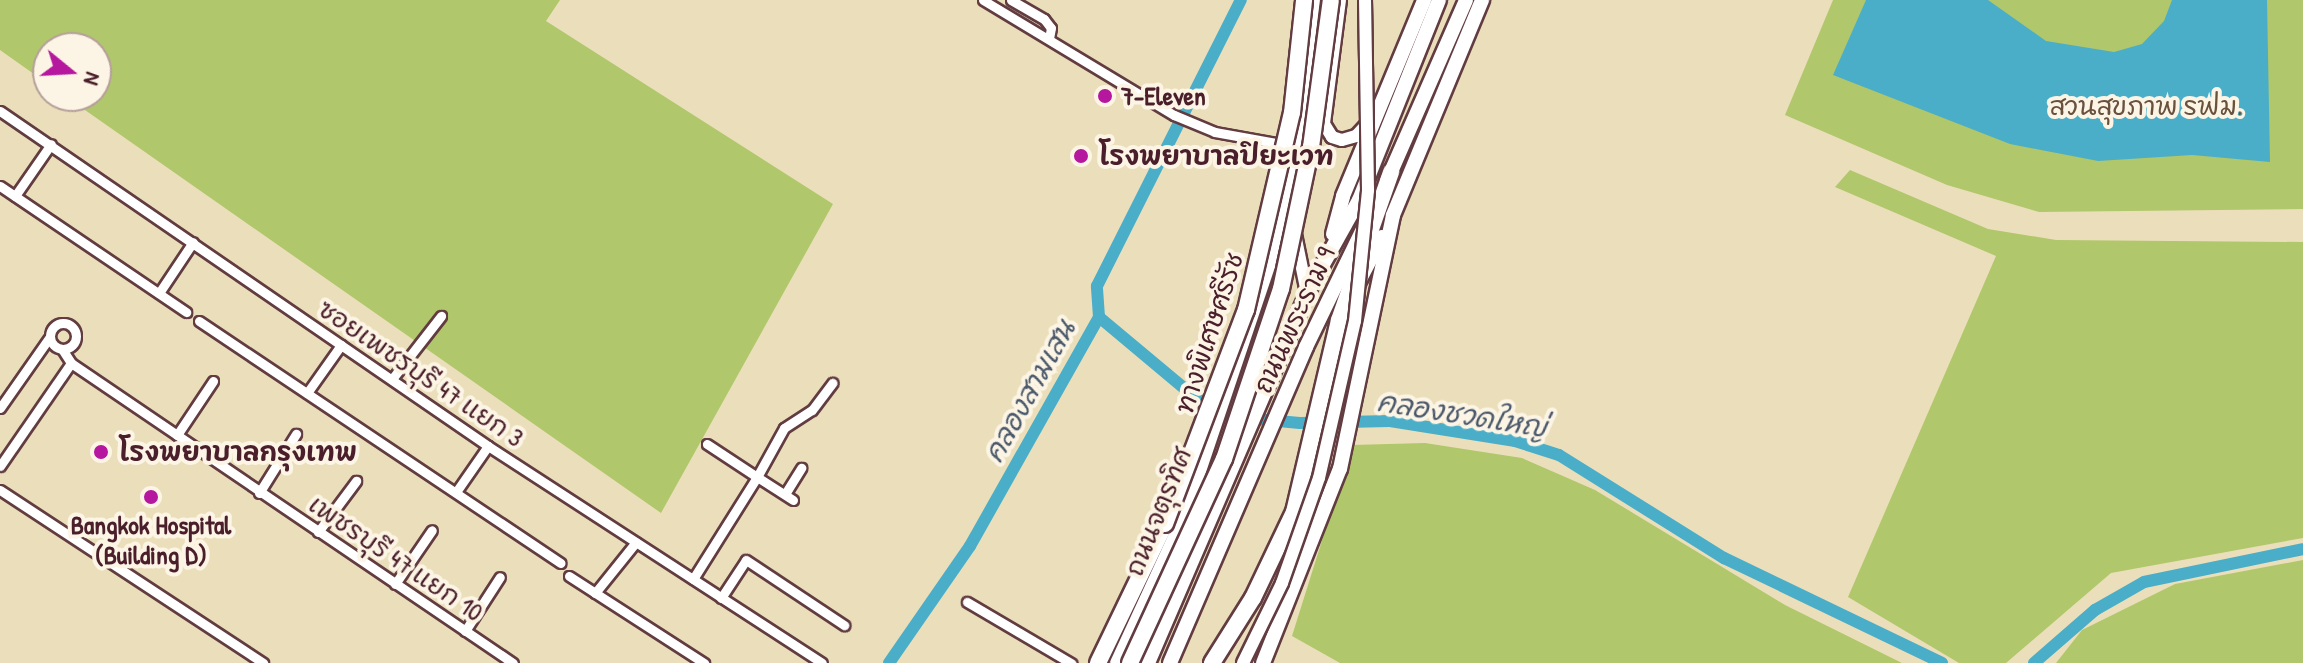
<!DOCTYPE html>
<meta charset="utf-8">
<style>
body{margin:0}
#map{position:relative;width:2303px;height:663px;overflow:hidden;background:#ebdfbb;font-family:"Patrick Hand","Playpen Sans Thai",sans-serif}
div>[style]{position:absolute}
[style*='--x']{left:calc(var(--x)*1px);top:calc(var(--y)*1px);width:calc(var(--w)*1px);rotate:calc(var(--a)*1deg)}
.green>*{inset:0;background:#b1c76b}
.water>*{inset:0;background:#4aaec9}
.canal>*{height:12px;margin:-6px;padding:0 6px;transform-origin:6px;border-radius:6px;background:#4aaec9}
.roads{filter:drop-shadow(2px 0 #623c41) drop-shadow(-2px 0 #623c41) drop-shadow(0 2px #623c41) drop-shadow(0 -2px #623c41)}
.minor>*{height:9px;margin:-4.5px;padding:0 4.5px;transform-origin:4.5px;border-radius:4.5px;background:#fff}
.minor>.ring{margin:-4.5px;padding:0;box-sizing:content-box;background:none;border:9px solid #fff;border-radius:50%}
.secondary>*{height:12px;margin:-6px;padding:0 6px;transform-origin:6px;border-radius:6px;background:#fff}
.primary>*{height:14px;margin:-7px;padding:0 7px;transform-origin:7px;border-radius:7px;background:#fff}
.motorway>*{height:16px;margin:-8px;padding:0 8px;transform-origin:8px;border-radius:8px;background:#fff}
.bridges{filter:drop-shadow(2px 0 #623c41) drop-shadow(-2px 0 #623c41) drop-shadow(0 2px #623c41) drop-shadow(0 -2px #623c41)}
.secondary-bridge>*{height:12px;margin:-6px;padding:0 6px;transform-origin:6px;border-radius:6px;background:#fff}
.motorway-bridge>*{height:16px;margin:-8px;padding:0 8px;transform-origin:8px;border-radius:8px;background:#fff}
.dots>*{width:22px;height:22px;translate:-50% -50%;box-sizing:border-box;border:4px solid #fcf5e5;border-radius:50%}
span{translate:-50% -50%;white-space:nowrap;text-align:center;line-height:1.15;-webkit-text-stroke:8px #fcf5e5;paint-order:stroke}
.poi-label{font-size:26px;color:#4a1f2b;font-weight:700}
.left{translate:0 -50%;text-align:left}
.park-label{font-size:26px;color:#69513e}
.street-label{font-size:26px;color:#4a1f2b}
.water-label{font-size:28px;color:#4a586a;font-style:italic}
.north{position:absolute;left:32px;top:32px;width:80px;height:80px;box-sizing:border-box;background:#fcf5e5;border:2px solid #b59f9b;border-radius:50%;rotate:108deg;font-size:22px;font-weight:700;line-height:32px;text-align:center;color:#4a1f2b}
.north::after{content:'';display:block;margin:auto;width:28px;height:36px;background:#b5179e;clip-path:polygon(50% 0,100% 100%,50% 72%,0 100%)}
</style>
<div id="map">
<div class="green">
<i style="clip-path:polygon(0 0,560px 0,546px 21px,833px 204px,661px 513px,65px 96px,96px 96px,96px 48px,48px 48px,48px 84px,0 50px)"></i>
<i style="clip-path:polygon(1833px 0,2303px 0,2303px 209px,2039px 212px,1947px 185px,1785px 115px)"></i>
<i style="clip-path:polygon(1850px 170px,1988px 229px,2056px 240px,2303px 242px,2303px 538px,2111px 573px,2006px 663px,1959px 663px,1848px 597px,1996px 256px,1835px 187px)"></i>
<i style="clip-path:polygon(1425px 443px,1522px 458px,1595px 490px,1785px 605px,1902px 663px,1340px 663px,1292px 636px,1352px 445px)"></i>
<i style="clip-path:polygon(2303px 560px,2303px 663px,2056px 663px,2082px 630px,2175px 584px)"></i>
</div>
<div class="water">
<i style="clip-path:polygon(1866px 0,1988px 0,2046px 41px,2114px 52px,2142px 44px,2164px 21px,2172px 0,2267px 0,2270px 162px,2192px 155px,2098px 161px,2010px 144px,1833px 75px)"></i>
</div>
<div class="canal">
<i style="--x:1099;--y:317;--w:128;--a:39.9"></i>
<i style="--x:1197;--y:399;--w:41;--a:25.9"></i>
<i style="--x:1234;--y:417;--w:66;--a:5.2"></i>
<i style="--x:1300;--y:423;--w:90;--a:-1.3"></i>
<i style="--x:1390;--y:421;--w:127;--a:9.1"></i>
<i style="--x:1515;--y:441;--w:46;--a:17.7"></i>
<i style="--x:1559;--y:455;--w:195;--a:32"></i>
<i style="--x:1724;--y:558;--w:242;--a:25.7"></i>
<i style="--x:889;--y:663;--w:142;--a:-55.3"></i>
<i style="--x:970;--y:546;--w:263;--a:-60.6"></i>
<i style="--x:1099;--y:317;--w:31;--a:-94"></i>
<i style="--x:1097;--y:286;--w:320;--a:-63.3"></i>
<i style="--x:2034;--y:663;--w:81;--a:-41"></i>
<i style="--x:2095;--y:610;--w:56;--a:-29.7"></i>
<i style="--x:2144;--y:582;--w:162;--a:-11.7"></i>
</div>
<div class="roads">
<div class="minor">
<i style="--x:983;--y:0;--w:223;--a:31.1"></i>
<i style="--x:1174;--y:115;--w:44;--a:22.5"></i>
<i style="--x:1215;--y:132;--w:73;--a:10.2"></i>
<i style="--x:1011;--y:0;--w:38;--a:30"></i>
<i style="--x:1044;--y:19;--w:11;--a:52"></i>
<i style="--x:1051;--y:28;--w:10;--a:101"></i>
<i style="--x:0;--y:111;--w:592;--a:34.47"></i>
<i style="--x:488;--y:446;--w:398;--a:33"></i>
<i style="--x:0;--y:186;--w:225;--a:34.1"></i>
<i style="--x:15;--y:196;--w:63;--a:-55.3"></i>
<i style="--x:159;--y:293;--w:61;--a:-56.3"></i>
<i style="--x:199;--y:321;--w:435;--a:33.8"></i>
<i class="ring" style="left:50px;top:323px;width:17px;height:17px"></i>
<i style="--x:62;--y:349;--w:17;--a:57"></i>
<i style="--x:71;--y:363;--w:534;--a:34.17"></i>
<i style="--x:392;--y:379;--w:80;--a:-52.1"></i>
<i style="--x:307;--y:393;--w:59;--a:-54.7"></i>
<i style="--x:0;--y:408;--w:85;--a:-55"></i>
<i style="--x:177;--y:435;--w:65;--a:-56.3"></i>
<i style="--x:0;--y:466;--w:125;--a:-55.4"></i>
<i style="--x:0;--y:490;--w:315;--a:33.3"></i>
<i style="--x:456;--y:492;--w:56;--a:-55.2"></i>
<i style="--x:259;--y:493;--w:70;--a:-57.9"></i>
<i style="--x:785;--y:494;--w:31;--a:-58"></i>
<i style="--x:793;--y:500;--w:43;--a:-147.4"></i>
<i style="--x:757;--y:477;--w:56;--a:-61.1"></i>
<i style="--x:784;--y:428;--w:33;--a:-33"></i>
<i style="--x:812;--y:410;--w:34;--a:-53"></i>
<i style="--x:318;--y:532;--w:64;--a:-53.3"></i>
<i style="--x:569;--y:576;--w:161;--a:32.8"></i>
<i style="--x:693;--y:579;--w:120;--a:-57.9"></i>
<i style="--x:757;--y:477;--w:60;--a:-146.6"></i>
<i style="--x:395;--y:584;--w:65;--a:-55.6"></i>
<i style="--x:595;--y:593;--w:65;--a:-51.2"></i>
<i style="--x:721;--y:598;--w:45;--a:-56.7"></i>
<i style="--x:746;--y:560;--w:118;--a:33.6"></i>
<i style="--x:967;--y:602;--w:121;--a:30.4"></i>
<i style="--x:465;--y:631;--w:64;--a:-57.1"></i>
</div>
<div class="secondary">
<i style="--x:1340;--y:0;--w:125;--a:97.4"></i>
<i style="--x:1324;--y:124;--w:15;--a:58"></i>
<i style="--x:1332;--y:137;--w:10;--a:17"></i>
<i style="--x:1342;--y:140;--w:15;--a:-16"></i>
<i style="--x:1356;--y:136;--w:23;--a:-47"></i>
<i style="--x:1295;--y:234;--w:60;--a:78.5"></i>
<i style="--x:1116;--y:663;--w:175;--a:-65.3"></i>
<i style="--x:1189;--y:504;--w:251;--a:-71.4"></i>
<i style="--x:1269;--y:266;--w:123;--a:-77.3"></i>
<i style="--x:1296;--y:146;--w:147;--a:-83"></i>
</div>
<div class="primary">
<i style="--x:1387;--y:181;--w:197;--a:-66.4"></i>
<i style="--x:1333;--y:234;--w:39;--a:-75"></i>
<i style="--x:1343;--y:196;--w:212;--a:-67.5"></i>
<i style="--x:1358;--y:283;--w:52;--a:-62.4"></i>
<i style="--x:1148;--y:663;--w:403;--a:-66.7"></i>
<i style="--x:1307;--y:293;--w:107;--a:-60.8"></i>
<i style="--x:1359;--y:200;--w:215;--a:-68.2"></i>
<i style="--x:1170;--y:663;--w:344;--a:-66.7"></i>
<i style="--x:1306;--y:347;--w:136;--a:-64.2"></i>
<i style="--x:1263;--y:663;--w:209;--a:-68.4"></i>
<i style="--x:1340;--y:469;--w:259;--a:-78.2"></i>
<i style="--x:1393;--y:215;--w:233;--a:-67.5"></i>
</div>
<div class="motorway">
<i style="--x:1098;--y:663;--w:154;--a:-64.3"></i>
<i style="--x:1212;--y:663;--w:77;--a:-57.8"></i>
<i style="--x:1253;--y:598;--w:95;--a:-64.5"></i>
<i style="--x:1294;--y:512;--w:197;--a:-76.8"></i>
<i style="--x:1339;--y:320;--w:157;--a:-70.6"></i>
</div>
</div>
<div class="bridges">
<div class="secondary-bridge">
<i style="--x:1243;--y:663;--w:89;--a:-64"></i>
<i style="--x:1282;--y:583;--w:111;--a:-70.6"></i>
<i style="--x:1319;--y:478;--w:161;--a:-77.1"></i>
<i style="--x:1355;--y:321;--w:132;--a:-84.3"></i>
<i style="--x:1368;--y:190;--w:190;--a:-90.9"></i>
</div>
<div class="motorway-bridge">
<i style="--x:1165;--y:524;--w:229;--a:-69.3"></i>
<i style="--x:1246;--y:310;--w:202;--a:-76.9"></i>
<i style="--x:1292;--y:113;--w:114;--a:-83.9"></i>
<i style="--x:1130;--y:663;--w:225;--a:-65.3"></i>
<i style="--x:1224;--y:459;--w:179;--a:-71.5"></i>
<i style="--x:1281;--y:289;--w:145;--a:-78.1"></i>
<i style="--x:1311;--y:147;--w:148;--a:-82.3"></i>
</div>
</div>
<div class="dots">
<i style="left:1105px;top:96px;background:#b5179e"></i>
<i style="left:1081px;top:156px;background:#b5179e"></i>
<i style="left:101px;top:452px;background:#b5179e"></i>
<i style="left:151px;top:497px;background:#b5179e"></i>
</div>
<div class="poi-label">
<span class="left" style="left:1121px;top:96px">7-Eleven</span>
<span class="left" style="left:1099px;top:156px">โรงพยาบาลปิยะเวท</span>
<span class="left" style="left:119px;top:452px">โรงพยาบาลกรุงเทพ</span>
<span style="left:151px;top:540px">Bangkok Hospital<br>(Building D)</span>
</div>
<div class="park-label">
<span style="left:2146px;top:106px">สวนสุขภาพ รฟม.</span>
</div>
<div class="street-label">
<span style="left:1294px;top:320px;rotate:-65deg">ถนนพระราม 9</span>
<span style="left:1209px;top:333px;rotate:-72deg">ทางพิเศษศรีรัช</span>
<span style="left:421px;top:373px;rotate:34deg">ซอยเพชรบุรี 47 แยก 3</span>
<span style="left:1158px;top:512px;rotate:-68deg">ถนนจตุรทิศ</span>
<span style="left:396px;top:558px;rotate:34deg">เพชรบุุรี 47 แยก 10</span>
</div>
<div class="water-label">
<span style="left:1029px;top:391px;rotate:-61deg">คลองสามเสน</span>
<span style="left:1462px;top:414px;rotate:9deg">คลองชวดใหญ่</span>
</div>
<div class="north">N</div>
</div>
